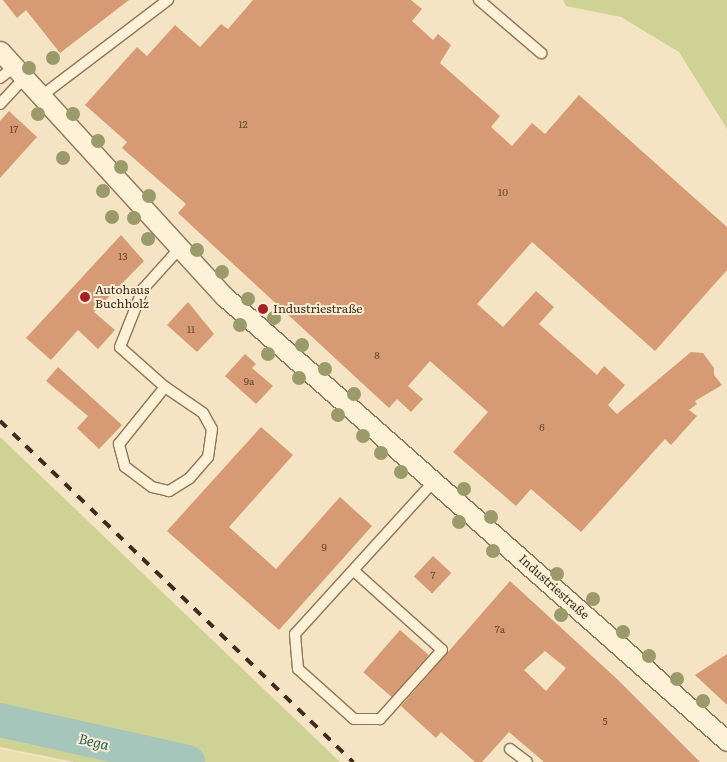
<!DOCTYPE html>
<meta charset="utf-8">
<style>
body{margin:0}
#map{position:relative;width:727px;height:762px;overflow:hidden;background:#f4e4c3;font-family:Literata,serif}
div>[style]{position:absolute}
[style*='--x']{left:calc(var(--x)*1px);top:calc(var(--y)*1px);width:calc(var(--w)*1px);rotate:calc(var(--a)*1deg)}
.farmland>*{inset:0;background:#eadfaf}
.green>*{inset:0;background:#ced395}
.river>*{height:34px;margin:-17px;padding:0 17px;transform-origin:17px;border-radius:17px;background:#a6c6bc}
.building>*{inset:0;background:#d69b74;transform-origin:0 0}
.roads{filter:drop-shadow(1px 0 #917457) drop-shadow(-1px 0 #917457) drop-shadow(0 1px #917457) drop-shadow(0 -1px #917457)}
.service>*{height:10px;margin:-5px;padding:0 5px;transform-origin:5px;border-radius:5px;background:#fdf1d8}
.minor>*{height:19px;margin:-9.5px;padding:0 9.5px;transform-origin:9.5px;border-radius:9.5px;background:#fdf1d8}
.rail>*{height:4px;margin-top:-2px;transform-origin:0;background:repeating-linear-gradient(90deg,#3f2c1d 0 9px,transparent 0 18px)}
.trees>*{width:14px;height:14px;margin:-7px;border-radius:50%;background:#9a9a6a}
.dots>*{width:14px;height:14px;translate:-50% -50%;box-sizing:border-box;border:2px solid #faeed4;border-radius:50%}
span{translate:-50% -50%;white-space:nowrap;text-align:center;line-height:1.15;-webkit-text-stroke:4px #faeed4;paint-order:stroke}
.number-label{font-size:10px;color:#654833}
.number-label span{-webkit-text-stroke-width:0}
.poi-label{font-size:12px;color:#3f2c1d}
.left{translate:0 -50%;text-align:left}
.street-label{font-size:12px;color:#3f2c1d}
.water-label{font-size:14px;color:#2a605c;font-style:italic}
</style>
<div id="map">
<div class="farmland">
<i style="clip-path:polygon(0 749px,65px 762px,0 762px)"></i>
</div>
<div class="green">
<i style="clip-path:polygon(563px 0,727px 0,727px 129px,679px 52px,621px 17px,566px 6px)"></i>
<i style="clip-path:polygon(0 437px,340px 762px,74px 762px,0 747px)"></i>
</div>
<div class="river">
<i style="--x:0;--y:720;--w:193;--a:12.6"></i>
</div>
<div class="building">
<i style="clip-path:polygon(3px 0,129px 0,60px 53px,26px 10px,17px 18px)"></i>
<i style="clip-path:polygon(253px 0,411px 0,422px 9px,412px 21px,433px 40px,438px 34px,451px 45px,440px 63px,500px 116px,491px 127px,512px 146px,532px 123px,545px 134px,579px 95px,727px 227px,727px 270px,655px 351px,532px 242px,477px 304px,503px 327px,536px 291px,554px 307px,539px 324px,597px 375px,604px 366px,625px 385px,608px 405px,617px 414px,691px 352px,703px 353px,714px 368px,714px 375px,722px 385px,695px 401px,697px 404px,689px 410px,697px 416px,671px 445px,665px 439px,581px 532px,531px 489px,516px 506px,453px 452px,488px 412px,430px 361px,408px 386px,423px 399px,411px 412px,397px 399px,389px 408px,178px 213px,186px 204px,122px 148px,127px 142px,85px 105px,137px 47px,147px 56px,175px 25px,200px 47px,221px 24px,228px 29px)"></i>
<i style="clip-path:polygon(9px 111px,37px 137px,0 178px,0 121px)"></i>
<i style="clip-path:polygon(121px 235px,144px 261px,94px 312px,115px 330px,98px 349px,78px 330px,51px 360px,26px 338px)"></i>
<i style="clip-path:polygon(188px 302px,214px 334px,197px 352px,167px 325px)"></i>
<i style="clip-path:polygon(245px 354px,256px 364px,252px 368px,273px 386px,256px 404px,225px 376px)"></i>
<i style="clip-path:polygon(58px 367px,122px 425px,99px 449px,77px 428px,88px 416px,46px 381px)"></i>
<i style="clip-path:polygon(261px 427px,293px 455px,229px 527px,276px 569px,340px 497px,372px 526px,279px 630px,167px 531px)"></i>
<i style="left:433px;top:556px;width:25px;height:28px;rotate:43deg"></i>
<i style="clip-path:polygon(evenodd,510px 581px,617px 679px,700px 762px,544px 762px,509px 732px,482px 762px,475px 762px,441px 732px,436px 738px,401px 706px,510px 581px,545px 651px,566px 668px,546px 691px,524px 670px,545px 651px)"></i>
<i style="left:400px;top:630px;width:38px;height:56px;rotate:41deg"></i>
<i style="clip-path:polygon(727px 654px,727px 705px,695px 675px)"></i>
</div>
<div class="roads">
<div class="service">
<i style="--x:479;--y:0;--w:82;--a:40.5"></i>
<i style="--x:0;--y:78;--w:18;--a:-38"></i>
<i style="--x:40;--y:97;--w:161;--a:-37.2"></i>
<i style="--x:0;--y:104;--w:35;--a:-47"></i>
<i style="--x:165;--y:387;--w:46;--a:34.4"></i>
<i style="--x:203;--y:413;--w:18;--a:61"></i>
<i style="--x:212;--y:429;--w:28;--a:98"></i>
<i style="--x:208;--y:457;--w:28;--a:131"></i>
<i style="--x:190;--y:478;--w:25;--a:148"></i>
<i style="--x:169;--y:491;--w:17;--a:-167"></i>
<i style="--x:152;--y:487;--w:34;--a:-143"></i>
<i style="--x:125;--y:467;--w:24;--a:-105"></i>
<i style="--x:119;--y:444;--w:73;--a:-51.1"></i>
<i style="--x:165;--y:387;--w:60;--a:-138.4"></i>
<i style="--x:120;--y:347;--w:62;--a:-68.4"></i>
<i style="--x:143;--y:289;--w:54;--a:-48"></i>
<i style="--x:354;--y:571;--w:118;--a:41.9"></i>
<i style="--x:442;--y:650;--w:93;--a:131.9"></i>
<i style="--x:380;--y:719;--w:26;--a:180"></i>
<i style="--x:354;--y:719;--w:75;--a:-138.2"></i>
<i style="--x:298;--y:669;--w:35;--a:-95"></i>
<i style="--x:295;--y:634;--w:208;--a:-47.7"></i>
<i style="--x:510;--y:749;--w:21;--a:37"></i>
</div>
<div class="minor">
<i style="--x:0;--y:51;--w:333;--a:47.6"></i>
<i style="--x:225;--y:297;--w:670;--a:41.49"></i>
</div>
</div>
<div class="rail">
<i style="--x:0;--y:421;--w:491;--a:44"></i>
</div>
<div class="trees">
<i style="left:53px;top:58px"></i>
<i style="left:29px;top:68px"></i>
<i style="left:38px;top:114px"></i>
<i style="left:73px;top:114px"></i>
<i style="left:98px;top:141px"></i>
<i style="left:63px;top:158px"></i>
<i style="left:121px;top:167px"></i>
<i style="left:103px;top:191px"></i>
<i style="left:149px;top:196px"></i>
<i style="left:112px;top:217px"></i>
<i style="left:134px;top:218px"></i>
<i style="left:148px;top:239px"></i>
<i style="left:197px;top:250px"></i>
<i style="left:222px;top:272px"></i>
<i style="left:248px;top:299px"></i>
<i style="left:274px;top:318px"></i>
<i style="left:240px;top:325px"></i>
<i style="left:302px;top:345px"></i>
<i style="left:268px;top:354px"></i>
<i style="left:325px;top:369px"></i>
<i style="left:299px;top:378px"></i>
<i style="left:354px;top:394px"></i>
<i style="left:338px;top:415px"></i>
<i style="left:363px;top:436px"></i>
<i style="left:381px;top:453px"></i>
<i style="left:401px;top:472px"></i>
<i style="left:464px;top:489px"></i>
<i style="left:491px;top:517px"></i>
<i style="left:459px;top:522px"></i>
<i style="left:493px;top:551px"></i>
<i style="left:557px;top:574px"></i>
<i style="left:593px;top:599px"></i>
<i style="left:561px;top:615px"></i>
<i style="left:623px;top:632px"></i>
<i style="left:649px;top:656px"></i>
<i style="left:677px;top:679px"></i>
<i style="left:703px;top:701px"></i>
</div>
<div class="dots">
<i style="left:85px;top:297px;background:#a81f23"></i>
<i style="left:263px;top:309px;background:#a81f23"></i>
</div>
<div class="number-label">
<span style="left:243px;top:124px">12</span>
<span style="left:14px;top:129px">17</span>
<span style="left:503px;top:192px">10</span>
<span style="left:123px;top:256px">13</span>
<span style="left:191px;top:329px">11</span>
<span style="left:377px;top:355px">8</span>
<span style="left:249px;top:381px">9a</span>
<span style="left:542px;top:427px">6</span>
<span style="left:324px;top:547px">9</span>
<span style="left:433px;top:575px">7</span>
<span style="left:500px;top:629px">7a</span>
<span style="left:605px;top:721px">5</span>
</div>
<div class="poi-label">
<span class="left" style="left:95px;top:297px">Autohaus<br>Buchholz</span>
<span class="left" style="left:273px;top:309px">Industriestraße</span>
</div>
<div class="street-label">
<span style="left:554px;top:587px;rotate:42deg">Industriestraße</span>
</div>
<div class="water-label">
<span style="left:94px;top:741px;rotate:13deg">Bega</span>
</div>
</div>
